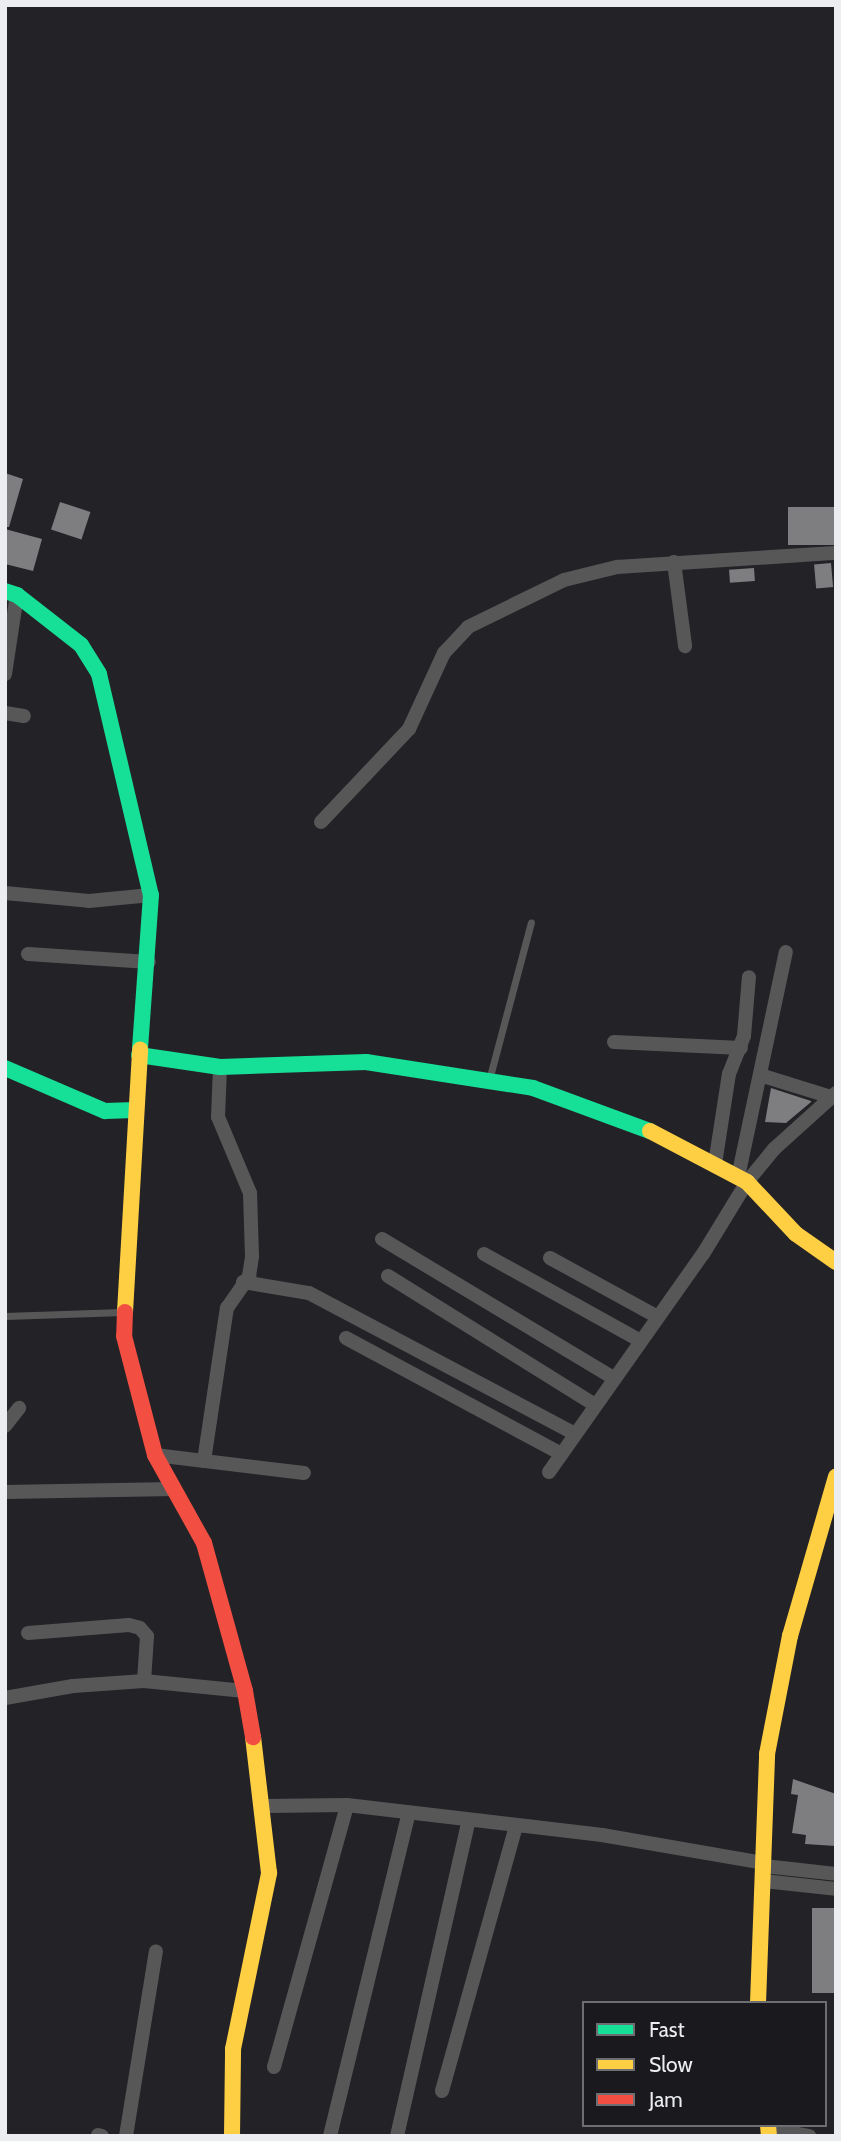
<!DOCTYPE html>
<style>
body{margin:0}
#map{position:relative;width:841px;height:2141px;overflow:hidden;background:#232327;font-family:Cabin,sans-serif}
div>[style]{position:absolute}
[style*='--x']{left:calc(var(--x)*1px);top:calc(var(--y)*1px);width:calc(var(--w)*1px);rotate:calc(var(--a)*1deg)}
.building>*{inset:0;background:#7e7e81;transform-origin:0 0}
.lane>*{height:7px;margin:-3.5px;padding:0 3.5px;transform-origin:3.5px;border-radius:3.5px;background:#585758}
.street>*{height:14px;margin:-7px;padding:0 7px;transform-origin:7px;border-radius:7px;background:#585758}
.fast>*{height:16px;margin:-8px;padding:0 8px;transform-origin:8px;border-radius:8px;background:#16e098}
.slow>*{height:16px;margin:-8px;padding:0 8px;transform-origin:8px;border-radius:8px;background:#ffcf43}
.jam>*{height:16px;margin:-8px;padding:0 8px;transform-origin:8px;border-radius:8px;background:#f24e42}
span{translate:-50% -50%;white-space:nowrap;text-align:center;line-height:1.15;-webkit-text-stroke:7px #19191e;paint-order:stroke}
.frame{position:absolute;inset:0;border:7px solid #ecedf0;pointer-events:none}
.legend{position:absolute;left:582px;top:2001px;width:245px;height:126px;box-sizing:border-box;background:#19191e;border:2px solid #6d6e72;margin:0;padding:9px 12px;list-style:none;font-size:21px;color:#ecedf0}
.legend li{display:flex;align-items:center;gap:14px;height:35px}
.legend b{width:35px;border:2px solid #6d6e72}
</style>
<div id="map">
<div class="building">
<i style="clip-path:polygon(5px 473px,23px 479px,9px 527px,5px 527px)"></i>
<i style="left:60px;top:502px;width:32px;height:29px;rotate:18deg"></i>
<i style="left:788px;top:507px;width:48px;height:38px"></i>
<i style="clip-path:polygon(5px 529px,42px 539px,33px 571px,5px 564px)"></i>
<i style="left:831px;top:563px;width:24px;height:17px;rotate:85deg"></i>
<i style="left:754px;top:568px;width:13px;height:25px;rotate:86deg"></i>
<i style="clip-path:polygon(771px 1088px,811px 1101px,811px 1102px,786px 1123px,765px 1122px)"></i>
<i style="clip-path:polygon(793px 1779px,836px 1794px,836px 1846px,805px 1844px,806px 1835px,792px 1833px,798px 1795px,791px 1794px)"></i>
<i style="left:836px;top:1908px;width:85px;height:24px;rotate:90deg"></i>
</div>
<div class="lane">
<i style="--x:489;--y:1080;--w:163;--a:-75.1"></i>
<i style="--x:5;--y:1316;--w:118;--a:-1.9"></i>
</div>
<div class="street">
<i style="--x:674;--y:562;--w:85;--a:82.5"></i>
<i style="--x:5;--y:674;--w:80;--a:-81.4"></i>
<i style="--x:5;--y:713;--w:19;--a:9"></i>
<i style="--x:321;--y:822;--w:128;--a:-46.6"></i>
<i style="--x:409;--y:729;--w:84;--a:-65.3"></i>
<i style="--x:444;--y:653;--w:35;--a:-47"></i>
<i style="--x:468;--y:627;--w:107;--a:-26.1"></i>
<i style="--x:564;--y:580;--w:55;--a:-13.8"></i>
<i style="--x:617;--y:567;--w:219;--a:-3.7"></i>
<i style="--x:5;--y:893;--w:84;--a:5.4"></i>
<i style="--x:89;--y:901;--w:62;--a:-5.5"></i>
<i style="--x:28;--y:954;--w:121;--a:3.8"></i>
<i style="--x:614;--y:1042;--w:127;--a:2.7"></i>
<i style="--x:760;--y:1075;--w:74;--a:17.2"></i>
<i style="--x:715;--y:1164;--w:91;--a:-81.2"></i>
<i style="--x:729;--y:1074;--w:41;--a:-68.5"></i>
<i style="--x:744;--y:1036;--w:59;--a:-85.2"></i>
<i style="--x:738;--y:1177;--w:230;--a:-78"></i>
<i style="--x:382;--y:1239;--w:270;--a:31"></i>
<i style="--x:484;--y:1254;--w:177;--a:29"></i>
<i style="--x:550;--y:1258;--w:121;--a:28.7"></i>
<i style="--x:388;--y:1276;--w:244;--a:31.9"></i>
<i style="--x:243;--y:1282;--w:67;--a:9.5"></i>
<i style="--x:309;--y:1293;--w:301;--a:27.9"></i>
<i style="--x:346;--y:1338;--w:244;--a:28.3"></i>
<i style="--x:5;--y:1426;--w:23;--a:-52"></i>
<i style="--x:155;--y:1455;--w:150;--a:6.9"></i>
<i style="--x:204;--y:1461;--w:155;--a:-81.5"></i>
<i style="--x:227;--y:1308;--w:39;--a:-55"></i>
<i style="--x:249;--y:1276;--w:20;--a:-81"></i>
<i style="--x:252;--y:1256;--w:63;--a:-91.8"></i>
<i style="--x:250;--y:1193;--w:82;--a:-112.8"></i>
<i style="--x:218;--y:1117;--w:50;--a:-87.7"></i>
<i style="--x:549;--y:1472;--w:267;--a:-54.8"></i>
<i style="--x:703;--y:1254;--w:84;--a:-58.6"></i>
<i style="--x:747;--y:1182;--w:43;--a:-50.7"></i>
<i style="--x:774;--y:1149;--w:84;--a:-42.1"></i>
<i style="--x:5;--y:1492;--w:169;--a:-1"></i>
<i style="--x:28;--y:1633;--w:101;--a:-4.5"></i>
<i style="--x:129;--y:1625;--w:11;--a:15"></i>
<i style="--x:140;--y:1628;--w:11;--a:49"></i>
<i style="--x:147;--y:1636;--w:45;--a:93.8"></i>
<i style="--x:5;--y:1698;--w:69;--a:-10"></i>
<i style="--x:73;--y:1686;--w:71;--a:-4"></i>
<i style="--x:144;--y:1681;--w:101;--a:5.7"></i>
<i style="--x:264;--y:1806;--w:83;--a:-0.7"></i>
<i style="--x:347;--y:1805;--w:257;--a:6.7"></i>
<i style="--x:602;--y:1835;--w:164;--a:9.8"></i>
<i style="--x:764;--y:1866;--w:72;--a:6.3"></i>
<i style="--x:764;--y:1881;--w:72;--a:6.3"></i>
<i style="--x:274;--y:2067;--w:272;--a:-74.4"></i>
<i style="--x:442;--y:2091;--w:275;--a:-74.4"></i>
<i style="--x:768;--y:2128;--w:42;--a:11"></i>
<i style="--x:98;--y:2135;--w:4;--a:14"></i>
<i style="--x:126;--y:2136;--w:187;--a:-80.8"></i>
<i style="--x:330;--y:2136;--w:330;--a:-76.3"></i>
<i style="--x:397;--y:2136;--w:324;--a:-77.2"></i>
</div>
<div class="fast">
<i style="--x:5;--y:591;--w:13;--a:18"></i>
<i style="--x:17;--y:595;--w:81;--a:38"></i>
<i style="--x:81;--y:645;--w:34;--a:58"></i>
<i style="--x:99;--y:674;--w:227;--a:76.8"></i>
<i style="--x:151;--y:895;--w:154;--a:94.1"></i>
<i style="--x:139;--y:1055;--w:82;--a:8.4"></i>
<i style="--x:220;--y:1067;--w:146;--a:-2"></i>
<i style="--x:366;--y:1062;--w:169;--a:8.8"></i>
<i style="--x:533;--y:1088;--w:125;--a:20.2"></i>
<i style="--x:5;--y:1068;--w:109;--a:23.3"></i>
<i style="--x:105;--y:1111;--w:30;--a:-2"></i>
</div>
<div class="slow">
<i style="--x:650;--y:1131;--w:110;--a:27.7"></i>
<i style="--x:747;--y:1182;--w:71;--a:46.7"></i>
<i style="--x:796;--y:1234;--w:49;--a:35"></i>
<i style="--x:125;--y:1312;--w:263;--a:-86.7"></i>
<i style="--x:758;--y:2003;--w:249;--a:-87.9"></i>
<i style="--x:767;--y:1754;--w:120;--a:-79"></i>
<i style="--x:790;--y:1636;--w:166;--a:-73.9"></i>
<i style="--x:768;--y:2125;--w:11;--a:85"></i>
<i style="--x:232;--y:2136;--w:87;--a:-89.3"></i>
<i style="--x:233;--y:2049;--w:180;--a:-78.4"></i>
<i style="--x:269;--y:1873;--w:137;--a:-96.7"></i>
</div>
<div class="jam">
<i style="--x:125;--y:1312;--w:24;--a:92"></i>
<i style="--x:124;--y:1336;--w:123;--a:75.4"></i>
<i style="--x:155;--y:1455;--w:101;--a:60.9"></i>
<i style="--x:204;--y:1543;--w:154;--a:74.5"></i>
<i style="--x:245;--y:1691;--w:47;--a:80.1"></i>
</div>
<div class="frame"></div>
<ul class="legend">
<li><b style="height:9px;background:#16e098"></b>Fast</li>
<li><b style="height:9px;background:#ffcf43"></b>Slow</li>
<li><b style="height:9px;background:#f24e42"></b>Jam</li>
</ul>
</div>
